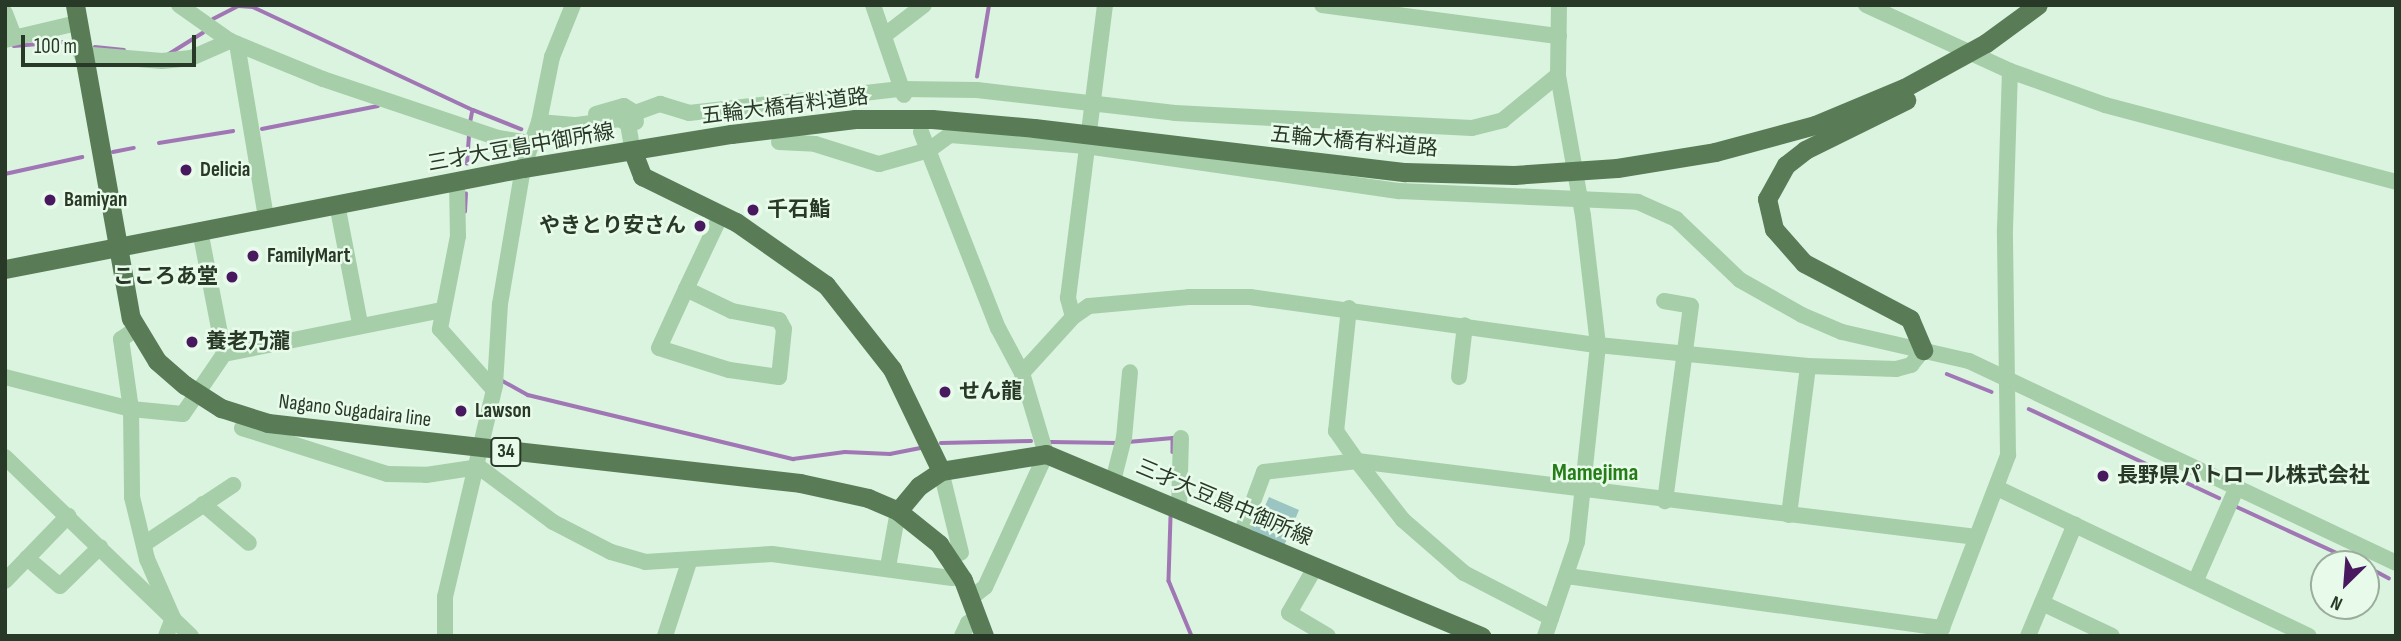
<!DOCTYPE html>
<meta charset="utf-8">
<style>
body{margin:0}
#map{position:relative;width:2401px;height:641px;overflow:hidden;background:#dbf4df;font-family:"Sofia Sans Condensed","Noto Sans JP",sans-serif}
div>[style]{position:absolute}
[style*='--x']{left:calc(var(--x)*1px);top:calc(var(--y)*1px);width:calc(var(--w)*1px);rotate:calc(var(--a)*1deg)}
.green>*{inset:0;background:#9ac5c3}
.stream>*{height:3.5px;margin:-1.75px;padding:0 1.75px;transform-origin:1.75px;border-radius:1.75px;background:#a077b4}
.minor>*{height:16px;margin:-8px;padding:0 8px;transform-origin:8px;border-radius:8px;background:#a6cea9}
.major>*{height:19px;margin:-9.5px;padding:0 9.5px;transform-origin:9.5px;border-radius:9.5px;background:#597c57}
.major-bridge>*{height:19px;margin:-9.5px;padding:0 9.5px;transform-origin:9.5px;border-radius:9.5px;background:#597c57}
.dots>*{width:19px;height:19px;translate:-50% -50%;box-sizing:border-box;border:4px solid #e8fbeb;border-radius:50%}
span{translate:-50% -50%;white-space:nowrap;text-align:center;line-height:1.15;-webkit-text-stroke:5px #e8fbeb;paint-order:stroke}
.shield-label span{padding:2px 5px;background:#e8fbeb;border:2px solid;border-radius:5px;-webkit-text-stroke-width:0}
.shield-label{font-size:19px;color:#293927;font-weight:700}
.street-label{font-size:21px;color:#293927}
.poi-label{font-size:21px;color:#293927;font-weight:700}
.left{translate:0 -50%;text-align:left}
.right{translate:-100% -50%;text-align:right}
.quarter-label{font-size:24px;color:#267d18;font-weight:700}
.frame{position:absolute;inset:0;border:7px solid #293927;pointer-events:none}
.north{position:absolute;left:2310px;top:550px;width:70px;height:70px;box-sizing:border-box;background:#e8fbeb;border:2px solid #9cad9d;border-radius:50%;rotate:205deg;font-size:19px;font-weight:700;line-height:28px;text-align:center;color:#293927}
.north::after{content:'';display:block;margin:auto;width:24px;height:32px;background:#49195f;clip-path:polygon(50% 0,100% 100%,50% 72%,0 100%)}
.scale{position:absolute;left:21px;top:35px;width:175px;height:32px;box-sizing:border-box;border:4px solid #293927;border-top:0;padding-left:9px;font-size:21px;line-height:24px;white-space:nowrap;color:#293927;-webkit-text-stroke:5px #e8fbeb;paint-order:stroke}
</style>
<div id="map">
<div class="green">
<i style="clip-path:polygon(1269px 497px,1299px 510px,1284px 546px,1248px 528px,1257px 506px,1264px 508px)"></i>
</div>
<div class="stream">
<i style="--x:213;--y:19;--w:29;--a:-27"></i>
<i style="--x:239;--y:6;--w:14;--a:4"></i>
<i style="--x:253;--y:7;--w:243;--a:25.1"></i>
<i style="--x:473;--y:110;--w:10;--a:101"></i>
<i style="--x:14;--y:46;--w:49;--a:-4.7"></i>
<i style="--x:95;--y:47;--w:29;--a:6"></i>
<i style="--x:169;--y:54;--w:40;--a:-32"></i>
<i style="--x:977;--y:77;--w:73;--a:-80.5"></i>
<i style="--x:473;--y:110;--w:52;--a:21.6"></i>
<i style="--x:262;--y:129;--w:118;--a:-11.2"></i>
<i style="--x:159;--y:143;--w:75;--a:-9.2"></i>
<i style="--x:113;--y:152;--w:21;--a:-11"></i>
<i style="--x:467;--y:164;--w:29;--a:-86"></i>
<i style="--x:5;--y:174;--w:79;--a:-12.4"></i>
<i style="--x:465;--y:212;--w:18;--a:-87"></i>
<i style="--x:1947;--y:374;--w:48;--a:21.8"></i>
<i style="--x:501;--y:380;--w:31;--a:29"></i>
<i style="--x:528;--y:395;--w:273;--a:13.6"></i>
<i style="--x:793;--y:459;--w:52;--a:-7.7"></i>
<i style="--x:845;--y:452;--w:45;--a:2.5"></i>
<i style="--x:890;--y:454;--w:32;--a:-11"></i>
<i style="--x:2029;--y:409;--w:210;--a:25.1"></i>
<i style="--x:1051;--y:442;--w:66;--a:0.9"></i>
<i style="--x:1128;--y:442;--w:45;--a:-5.1"></i>
<i style="--x:1173;--y:438;--w:14;--a:90"></i>
<i style="--x:941;--y:443;--w:90;--a:-1.3"></i>
<i style="--x:2237;--y:507;--w:136;--a:24.7"></i>
<i style="--x:1171;--y:517;--w:64;--a:91.8"></i>
<i style="--x:1169;--y:581;--w:60;--a:67.3"></i>
<i style="--x:2366;--y:566;--w:26;--a:28"></i>
</div>
<div class="minor">
<i style="--x:179;--y:5;--w:62;--a:35.2"></i>
<i style="--x:230;--y:41;--w:100;--a:22.2"></i>
<i style="--x:323;--y:79;--w:185;--a:18.6"></i>
<i style="--x:498;--y:138;--w:30;--a:9"></i>
<i style="--x:873;--y:5;--w:95;--a:71"></i>
<i style="--x:1322;--y:5;--w:239;--a:7.5"></i>
<i style="--x:1866;--y:5;--w:158;--a:24.6"></i>
<i style="--x:2010;--y:71;--w:101;--a:19.7"></i>
<i style="--x:2105;--y:105;--w:301;--a:14.8"></i>
<i style="--x:5;--y:13;--w:25;--a:69"></i>
<i style="--x:885;--y:35;--w:49;--a:-37.6"></i>
<i style="--x:5;--y:40;--w:74;--a:-13.3"></i>
<i style="--x:237;--y:44;--w:175;--a:80.5"></i>
<i style="--x:81;--y:54;--w:81;--a:4.9"></i>
<i style="--x:162;--y:61;--w:29;--a:-6"></i>
<i style="--x:191;--y:58;--w:43;--a:-23.6"></i>
<i style="--x:635;--y:113;--w:27;--a:-20"></i>
<i style="--x:660;--y:104;--w:30;--a:17"></i>
<i style="--x:689;--y:113;--w:213;--a:-6.5"></i>
<i style="--x:901;--y:89;--w:76;--a:0.8"></i>
<i style="--x:977;--y:90;--w:199;--a:6.6"></i>
<i style="--x:1175;--y:113;--w:297;--a:2.9"></i>
<i style="--x:1472;--y:128;--w:32;--a:-14"></i>
<i style="--x:1503;--y:120;--w:71;--a:-39.3"></i>
<i style="--x:596;--y:114;--w:29;--a:-16"></i>
<i style="--x:624;--y:106;--w:13;--a:32"></i>
<i style="--x:635;--y:113;--w:9;--a:84"></i>
<i style="--x:539;--y:122;--w:38;--a:5"></i>
<i style="--x:577;--y:125;--w:43;--a:-7.9"></i>
<i style="--x:620;--y:119;--w:9;--a:32"></i>
<i style="--x:628;--y:124;--w:28;--a:80"></i>
<i style="--x:921;--y:132;--w:211;--a:68.6"></i>
<i style="--x:998;--y:328;--w:51;--a:61.9"></i>
<i style="--x:1022;--y:373;--w:84;--a:73.5"></i>
<i style="--x:1046;--y:454;--w:146;--a:114.6"></i>
<i style="--x:985;--y:587;--w:18;--a:142"></i>
<i style="--x:779;--y:142;--w:36;--a:3"></i>
<i style="--x:815;--y:144;--w:67;--a:17.4"></i>
<i style="--x:879;--y:164;--w:52;--a:-15.6"></i>
<i style="--x:929;--y:150;--w:26;--a:-36"></i>
<i style="--x:950;--y:135;--w:136;--a:4.6"></i>
<i style="--x:1086;--y:146;--w:317;--a:8.2"></i>
<i style="--x:1400;--y:191;--w:238;--a:2.6"></i>
<i style="--x:1638;--y:202;--w:42;--a:24.1"></i>
<i style="--x:1676;--y:219;--w:88;--a:43.6"></i>
<i style="--x:1740;--y:280;--w:71;--a:29.4"></i>
<i style="--x:1802;--y:315;--w:43;--a:23"></i>
<i style="--x:1842;--y:332;--w:130;--a:12.9"></i>
<i style="--x:1969;--y:361;--w:472;--a:25.3"></i>
<i style="--x:457;--y:181;--w:55;--a:89"></i>
<i style="--x:458;--y:236;--w:95;--a:101"></i>
<i style="--x:440;--y:329;--w:81;--a:48.5"></i>
<i style="--x:337;--y:204;--w:122;--a:79.1"></i>
<i style="--x:686;--y:289;--w:51;--a:25.6"></i>
<i style="--x:732;--y:311;--w:48;--a:10.8"></i>
<i style="--x:779;--y:320;--w:10;--a:61"></i>
<i style="--x:784;--y:329;--w:48;--a:95.9"></i>
<i style="--x:779;--y:377;--w:50;--a:-172"></i>
<i style="--x:729;--y:370;--w:73;--a:-162.6"></i>
<i style="--x:659;--y:348;--w:65;--a:-65.4"></i>
<i style="--x:686;--y:289;--w:82;--a:-64.7"></i>
<i style="--x:1664;--y:301;--w:27;--a:10"></i>
<i style="--x:1691;--y:306;--w:197;--a:97.6"></i>
<i style="--x:1349;--y:308;--w:124;--a:96"></i>
<i style="--x:1336;--y:431;--w:37;--a:55"></i>
<i style="--x:1357;--y:461;--w:624;--a:7"></i>
<i style="--x:1073;--y:317;--w:20;--a:-105"></i>
<i style="--x:1068;--y:298;--w:295;--a:-82.8"></i>
<i style="--x:136;--y:329;--w:18;--a:146"></i>
<i style="--x:121;--y:339;--w:71;--a:81.9"></i>
<i style="--x:131;--y:409;--w:88;--a:89.3"></i>
<i style="--x:132;--y:497;--w:64;--a:76.4"></i>
<i style="--x:147;--y:559;--w:64;--a:66.2"></i>
<i style="--x:173;--y:618;--w:19;--a:111"></i>
<i style="--x:224;--y:354;--w:223;--a:-11.4"></i>
<i style="--x:1022;--y:373;--w:76;--a:-47.7"></i>
<i style="--x:1073;--y:317;--w:19;--a:-35"></i>
<i style="--x:1089;--y:306;--w:100;--a:-5.1"></i>
<i style="--x:1189;--y:297;--w:61;--a:0"></i>
<i style="--x:1250;--y:297;--w:351;--a:7.9"></i>
<i style="--x:1598;--y:345;--w:211;--a:5.7"></i>
<i style="--x:1808;--y:366;--w:88;--a:2"></i>
<i style="--x:1896;--y:369;--w:16;--a:-15"></i>
<i style="--x:1911;--y:365;--w:19;--a:-51"></i>
<i style="--x:5;--y:377;--w:130;--a:14.3"></i>
<i style="--x:131;--y:409;--w:52;--a:5.5"></i>
<i style="--x:183;--y:414;--w:73;--a:-55.7"></i>
<i style="--x:224;--y:354;--w:126;--a:-101"></i>
<i style="--x:1459;--y:377;--w:52;--a:-83.4"></i>
<i style="--x:242;--y:428;--w:152;--a:17.6"></i>
<i style="--x:387;--y:474;--w:39;--a:1"></i>
<i style="--x:426;--y:475;--w:54;--a:-8.6"></i>
<i style="--x:479;--y:467;--w:92;--a:36.6"></i>
<i style="--x:553;--y:522;--w:65;--a:27.3"></i>
<i style="--x:611;--y:552;--w:35;--a:16"></i>
<i style="--x:645;--y:562;--w:127;--a:-3.6"></i>
<i style="--x:772;--y:554;--w:182;--a:7.6"></i>
<i style="--x:5;--y:457;--w:258;--a:43.9"></i>
<i style="--x:941;--y:471;--w:84;--a:76.3"></i>
<i style="--x:1113;--y:481;--w:44;--a:-75.7"></i>
<i style="--x:1124;--y:438;--w:66;--a:-84.8"></i>
<i style="--x:1997;--y:488;--w:345;--a:25.4"></i>
<i style="--x:203;--y:504;--w:60;--a:40.3"></i>
<i style="--x:1179;--y:509;--w:71;--a:-88.4"></i>
<i style="--x:1789;--y:515;--w:150;--a:-82.7"></i>
<i style="--x:1241;--y:534;--w:66;--a:-69.6"></i>
<i style="--x:1264;--y:472;--w:94;--a:-6.7"></i>
<i style="--x:1357;--y:461;--w:75;--a:52.1"></i>
<i style="--x:1403;--y:520;--w:81;--a:41"></i>
<i style="--x:1464;--y:573;--w:98;--a:27.3"></i>
<i style="--x:144;--y:544;--w:107;--a:-33.5"></i>
<i style="--x:27;--y:558;--w:43;--a:40.3"></i>
<i style="--x:60;--y:586;--w:56;--a:-44.3"></i>
<i style="--x:1316;--y:566;--w:54;--a:119.9"></i>
<i style="--x:1289;--y:613;--w:45;--a:30.5"></i>
<i style="--x:888;--y:567;--w:57;--a:-79.9"></i>
<i style="--x:1567;--y:576;--w:379;--a:7.9"></i>
<i style="--x:2196;--y:580;--w:102;--a:-66.2"></i>
<i style="--x:5;--y:581;--w:91;--a:-45.9"></i>
<i style="--x:2042;--y:603;--w:77;--a:25.2"></i>
<i style="--x:445;--y:636;--w:39;--a:-90"></i>
<i style="--x:445;--y:597;--w:218;--a:-76.7"></i>
<i style="--x:495;--y:385;--w:81;--a:-86.5"></i>
<i style="--x:500;--y:304;--w:138;--a:-80.4"></i>
<i style="--x:523;--y:168;--w:49;--a:-70.8"></i>
<i style="--x:539;--y:122;--w:66;--a:-78.7"></i>
<i style="--x:552;--y:57;--w:56;--a:-68"></i>
<i style="--x:665;--y:636;--w:78;--a:-72"></i>
<i style="--x:962;--y:636;--w:14;--a:-65"></i>
<i style="--x:968;--y:623;--w:11;--a:-27"></i>
<i style="--x:1545;--y:636;--w:99;--a:-71.2"></i>
<i style="--x:1577;--y:542;--w:198;--a:-83.9"></i>
<i style="--x:1598;--y:345;--w:130;--a:-96.6"></i>
<i style="--x:1583;--y:216;--w:143;--a:-100.1"></i>
<i style="--x:1558;--y:75;--w:70;--a:-89.2"></i>
<i style="--x:1939;--y:636;--w:194;--a:-69.1"></i>
<i style="--x:2008;--y:455;--w:226;--a:-90.8"></i>
<i style="--x:2005;--y:229;--w:158;--a:-88.2"></i>
<i style="--x:2028;--y:636;--w:121;--a:-67.2"></i>
</div>
<div class="major">
<i style="--x:75;--y:5;--w:318;--a:79.9"></i>
<i style="--x:131;--y:318;--w:50;--a:58.8"></i>
<i style="--x:157;--y:361;--w:37;--a:41"></i>
<i style="--x:185;--y:385;--w:43;--a:32.6"></i>
<i style="--x:221;--y:408;--w:49;--a:17.7"></i>
<i style="--x:268;--y:423;--w:535;--a:6.43"></i>
<i style="--x:800;--y:483;--w:70;--a:12.4"></i>
<i style="--x:868;--y:498;--w:33;--a:23"></i>
<i style="--x:898;--y:511;--w:53;--a:38.8"></i>
<i style="--x:939;--y:544;--w:43;--a:56.3"></i>
<i style="--x:963;--y:580;--w:60;--a:69.4"></i>
<i style="--x:1986;--y:43;--w:64;--a:-36.2"></i>
<i style="--x:633;--y:152;--w:26;--a:69"></i>
<i style="--x:642;--y:176;--w:105;--a:26.1"></i>
<i style="--x:736;--y:222;--w:110;--a:35"></i>
<i style="--x:826;--y:285;--w:107;--a:51.8"></i>
<i style="--x:892;--y:369;--w:113;--a:64.3"></i>
<i style="--x:1774;--y:229;--w:45;--a:48.6"></i>
<i style="--x:1804;--y:263;--w:120;--a:27.8"></i>
<i style="--x:1910;--y:319;--w:34;--a:67"></i>
<i style="--x:5;--y:269;--w:528;--a:-11.03"></i>
<i style="--x:523;--y:168;--w:211;--a:-9.3"></i>
<i style="--x:731;--y:134;--w:125;--a:-6.9"></i>
<i style="--x:855;--y:119;--w:77;--a:0"></i>
<i style="--x:932;--y:119;--w:102;--a:5"></i>
<i style="--x:898;--y:511;--w:33;--a:-50"></i>
<i style="--x:919;--y:486;--w:27;--a:-34"></i>
<i style="--x:941;--y:471;--w:106;--a:-9.2"></i>
<i style="--x:1046;--y:454;--w:472;--a:22.7"></i>
</div>
<div class="major-bridge">
<i style="--x:1034;--y:128;--w:374;--a:6.8"></i>
<i style="--x:1405;--y:172;--w:109;--a:1.6"></i>
<i style="--x:1514;--y:175;--w:103;--a:-3.9"></i>
<i style="--x:1617;--y:168;--w:99;--a:-9.3"></i>
<i style="--x:1715;--y:152;--w:104;--a:-15.1"></i>
<i style="--x:1815;--y:125;--w:96;--a:-22.6"></i>
<i style="--x:1904;--y:88;--w:94;--a:-28.8"></i>
<i style="--x:1774;--y:229;--w:31;--a:-103"></i>
<i style="--x:1767;--y:199;--w:39;--a:-61"></i>
<i style="--x:1786;--y:165;--w:24;--a:-38"></i>
<i style="--x:1805;--y:150;--w:113;--a:-26.3"></i>
</div>
<div class="dots">
<i style="left:186px;top:170px;background:#49195f"></i>
<i style="left:50px;top:200px;background:#49195f"></i>
<i style="left:753px;top:210px;background:#49195f"></i>
<i style="left:700px;top:226px;background:#49195f"></i>
<i style="left:253px;top:256px;background:#49195f"></i>
<i style="left:232px;top:277px;background:#49195f"></i>
<i style="left:192px;top:342px;background:#49195f"></i>
<i style="left:945px;top:392px;background:#49195f"></i>
<i style="left:461px;top:411px;background:#49195f"></i>
<i style="left:2103px;top:476px;background:#49195f"></i>
</div>
<div class="shield-label">
<span style="left:506px;top:452px">34</span>
</div>
<div class="street-label">
<span style="left:785px;top:107px;rotate:-7deg">五輪大橋有料道路</span>
<span style="left:1354px;top:142px;rotate:5deg">五輪大橋有料道路</span>
<span style="left:521px;top:148px;rotate:-10deg">三才大豆島中御所線</span>
<span style="left:355px;top:411px;rotate:7deg">Nagano Sugadaira line</span>
<span style="left:1224px;top:503px;rotate:23deg">三才大豆島中御所線</span>
</div>
<div class="poi-label">
<span class="left" style="left:200px;top:170px">Delicia</span>
<span class="left" style="left:64px;top:200px">Bamiyan</span>
<span class="left" style="left:767px;top:210px">千石鮨</span>
<span class="right" style="left:686px;top:226px">やきとり安さん</span>
<span class="left" style="left:267px;top:256px">FamilyMart</span>
<span class="right" style="left:218px;top:277px">こころあ堂</span>
<span class="left" style="left:206px;top:342px">養老乃瀧</span>
<span class="left" style="left:959px;top:392px">せん龍</span>
<span class="left" style="left:475px;top:411px">Lawson</span>
<span class="left" style="left:2117px;top:476px">長野県パトロール株式会社</span>
</div>
<div class="quarter-label">
<span style="left:1595px;top:473px">Mamejima</span>
</div>
<div class="frame"></div>
<div class="north">N</div>
<div class="scale">100 m</div>
</div>
